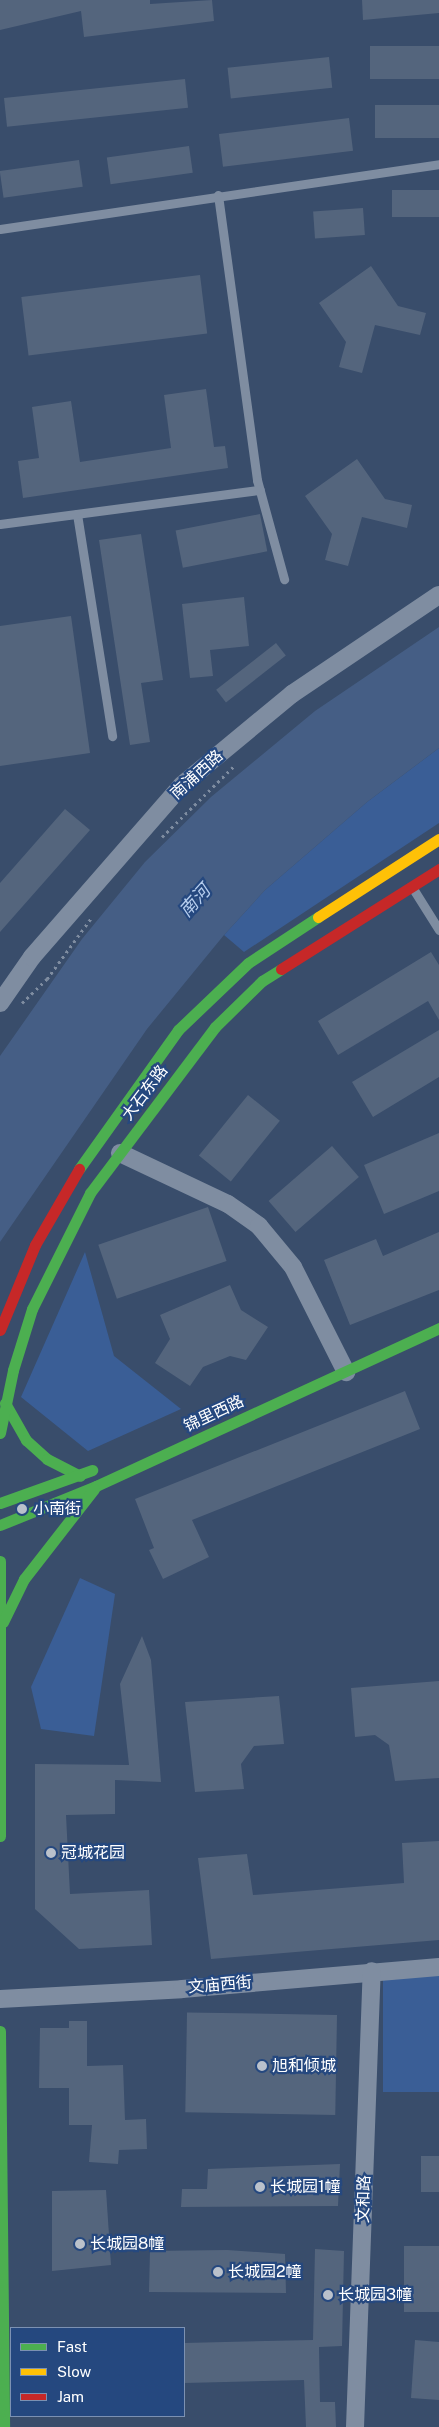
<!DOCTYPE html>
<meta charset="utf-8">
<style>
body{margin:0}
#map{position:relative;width:439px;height:2427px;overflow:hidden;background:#394d6b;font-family:"Public Sans","Noto Sans SC",sans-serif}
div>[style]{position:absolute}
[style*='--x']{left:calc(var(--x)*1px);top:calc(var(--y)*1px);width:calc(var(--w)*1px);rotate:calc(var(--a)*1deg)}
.green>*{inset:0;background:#3a5e96;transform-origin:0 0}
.water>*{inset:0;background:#455e85}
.building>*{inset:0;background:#54657d;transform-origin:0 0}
.path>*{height:3px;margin-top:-1.5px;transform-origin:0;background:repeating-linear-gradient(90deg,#7f8da1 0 2.5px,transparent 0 6.5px)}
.lane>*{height:9px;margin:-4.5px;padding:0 4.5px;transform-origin:4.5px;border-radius:4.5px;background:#7f8da1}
.street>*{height:18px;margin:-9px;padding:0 9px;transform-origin:9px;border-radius:9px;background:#7f8da1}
.fast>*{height:11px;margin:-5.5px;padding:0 5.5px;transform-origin:5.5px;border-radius:5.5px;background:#4caf50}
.slow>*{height:11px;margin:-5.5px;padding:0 5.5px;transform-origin:5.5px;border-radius:5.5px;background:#ffc107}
.jam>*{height:11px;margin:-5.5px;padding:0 5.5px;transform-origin:5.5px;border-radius:5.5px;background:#c62828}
.dots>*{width:14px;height:14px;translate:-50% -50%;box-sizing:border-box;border:2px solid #25487f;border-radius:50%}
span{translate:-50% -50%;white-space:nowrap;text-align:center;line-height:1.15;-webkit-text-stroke:4.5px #25487f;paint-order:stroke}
.street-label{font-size:16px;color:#fff}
.poi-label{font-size:16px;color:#fff}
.left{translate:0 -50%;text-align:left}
.water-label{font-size:18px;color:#b7ceee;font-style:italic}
.legend{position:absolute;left:10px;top:2327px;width:175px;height:90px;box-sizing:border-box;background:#25487f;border:1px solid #7c91b2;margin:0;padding:6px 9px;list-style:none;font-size:15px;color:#fff}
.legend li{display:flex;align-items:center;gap:10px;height:25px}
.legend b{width:25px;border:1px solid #7c91b2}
</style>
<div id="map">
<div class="green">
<i style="clip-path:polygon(439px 748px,439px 823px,244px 952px,224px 935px,265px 890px,367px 802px)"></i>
<i style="clip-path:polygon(85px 1252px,114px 1356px,181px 1409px,88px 1451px,21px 1397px)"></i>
<i style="clip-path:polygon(80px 1578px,115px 1594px,94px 1736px,41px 1729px,31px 1687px)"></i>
<i style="left:439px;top:1976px;width:116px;height:56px;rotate:90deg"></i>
</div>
<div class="water">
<i style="clip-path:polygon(439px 627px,439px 748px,367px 802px,265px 890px,224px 935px,147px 1029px,0 1242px,0 1056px,82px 939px,145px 862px,211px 797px,315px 711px)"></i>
</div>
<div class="building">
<i style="clip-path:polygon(0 0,150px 0,150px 4px,212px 0,214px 21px,84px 37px,81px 11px,0 30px)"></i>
<i style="clip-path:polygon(362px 0,439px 0,439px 13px,363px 20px)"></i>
<i style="left:439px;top:46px;width:33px;height:69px;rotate:90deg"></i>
<i style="left:329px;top:57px;width:31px;height:102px;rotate:84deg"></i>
<i style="left:185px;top:79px;width:29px;height:182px;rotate:84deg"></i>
<i style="left:439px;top:105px;width:33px;height:64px;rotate:90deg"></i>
<i style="left:349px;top:118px;width:33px;height:131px;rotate:83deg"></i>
<i style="left:189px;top:146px;width:27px;height:83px;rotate:82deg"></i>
<i style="left:79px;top:160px;width:27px;height:80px;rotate:82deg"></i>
<i style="left:439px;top:190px;width:27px;height:47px;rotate:90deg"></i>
<i style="left:363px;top:208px;width:27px;height:50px;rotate:86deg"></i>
<i style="clip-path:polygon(371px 266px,398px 306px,426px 313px,420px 335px,375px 325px,362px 373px,339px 367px,346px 342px,319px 303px)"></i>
<i style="left:200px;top:275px;width:59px;height:180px;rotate:83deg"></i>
<i style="clip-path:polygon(206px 389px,214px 447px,225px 446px,228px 468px,23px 498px,18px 461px,39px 458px,32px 407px,71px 401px,80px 462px,171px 448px,164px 395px)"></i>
<i style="clip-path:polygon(357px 459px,385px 499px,412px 505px,407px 528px,362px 517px,348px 566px,325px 560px,332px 534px,305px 496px)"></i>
<i style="left:260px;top:514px;width:38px;height:86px;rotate:79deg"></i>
<i style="clip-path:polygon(141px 534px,163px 680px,141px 683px,150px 742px,130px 745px,99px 540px)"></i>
<i style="clip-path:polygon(244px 597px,249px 646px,210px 650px,213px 676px,190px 678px,182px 604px)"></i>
<i style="clip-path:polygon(71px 616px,90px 753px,0 766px,0 626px)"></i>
<i style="left:276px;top:643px;width:16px;height:76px;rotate:52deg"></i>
<i style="clip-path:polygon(65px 809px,90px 830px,0 932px,0 883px)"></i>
<i style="clip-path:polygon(431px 952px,439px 965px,439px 1020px,428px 1001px,338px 1055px,318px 1021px)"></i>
<i style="clip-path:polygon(439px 1030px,439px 1077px,373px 1117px,352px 1082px)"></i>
<i style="left:248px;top:1095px;width:41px;height:78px;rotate:39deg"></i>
<i style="clip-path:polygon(439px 1133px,439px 1191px,384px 1214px,364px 1165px)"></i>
<i style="left:332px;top:1146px;width:41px;height:84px;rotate:49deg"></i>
<i style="left:208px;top:1207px;width:57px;height:116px;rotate:71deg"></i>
<i style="clip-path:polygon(439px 1232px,439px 1290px,350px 1325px,324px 1260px,376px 1239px,383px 1256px)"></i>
<i style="clip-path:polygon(230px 1285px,241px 1310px,268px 1327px,246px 1360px,230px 1356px,203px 1367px,190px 1386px,155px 1363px,170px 1339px,160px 1315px)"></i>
<i style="clip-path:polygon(405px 1391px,420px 1429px,192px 1520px,209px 1557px,163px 1579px,149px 1550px,154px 1548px,135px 1499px)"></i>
<i style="clip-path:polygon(142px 1636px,151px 1660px,161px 1782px,115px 1780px,115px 1814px,66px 1815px,70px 1894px,149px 1890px,152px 1945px,79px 1949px,35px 1909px,35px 1764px,129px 1765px,120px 1684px)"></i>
<i style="clip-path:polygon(439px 1681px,439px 1778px,395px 1781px,389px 1745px,375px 1735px,355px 1737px,351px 1688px)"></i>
<i style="clip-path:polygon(279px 1696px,284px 1744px,254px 1746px,241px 1764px,244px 1789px,195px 1792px,185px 1702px)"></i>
<i style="clip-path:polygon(439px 1841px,439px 1940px,211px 1959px,198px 1858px,247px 1854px,253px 1895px,404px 1883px,402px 1843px)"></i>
<i style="left:337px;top:2015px;width:100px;height:150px;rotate:91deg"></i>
<i style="clip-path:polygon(69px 2021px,87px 2021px,87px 2066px,123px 2065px,125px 2120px,146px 2119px,147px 2149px,119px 2150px,118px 2164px,89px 2162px,92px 2125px,69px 2125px,69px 2088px,39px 2088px,40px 2028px,69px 2028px)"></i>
<i style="left:421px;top:2156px;width:18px;height:36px"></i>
<i style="clip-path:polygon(340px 2164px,338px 2206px,181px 2207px,182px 2189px,207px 2189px,208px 2169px)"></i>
<i style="clip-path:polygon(106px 2190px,111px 2265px,52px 2271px,52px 2191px)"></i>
<i style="left:404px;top:2246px;width:35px;height:66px"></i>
<i style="clip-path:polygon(315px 2249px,344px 2251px,342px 2346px,319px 2347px,320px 2402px,335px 2402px,336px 2427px,306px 2427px,304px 2380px,184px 2383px,184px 2343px,313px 2340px)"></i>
<i style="clip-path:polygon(227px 2250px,285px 2254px,286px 2293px,149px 2292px,150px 2251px)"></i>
<i style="clip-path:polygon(415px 2340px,439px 2342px,439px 2400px,411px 2398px)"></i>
</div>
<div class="path">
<i style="--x:162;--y:837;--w:101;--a:-44.6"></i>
<i style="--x:22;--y:1003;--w:35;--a:-44"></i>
<i style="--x:47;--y:979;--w:77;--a:-54"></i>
</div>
<div class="lane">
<i style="--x:218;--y:195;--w:288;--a:82.2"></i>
<i style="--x:257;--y:480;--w:103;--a:74.7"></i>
<i style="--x:0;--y:229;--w:444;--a:-8.4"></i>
<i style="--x:77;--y:514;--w:225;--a:81"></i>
<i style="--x:0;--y:524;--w:262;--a:-7.5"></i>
<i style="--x:412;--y:887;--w:51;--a:57.9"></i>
</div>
<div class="street">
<i style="--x:0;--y:1003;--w:56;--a:-55.2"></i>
<i style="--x:32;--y:957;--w:228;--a:-48.9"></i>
<i style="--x:182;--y:785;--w:143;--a:-39.6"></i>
<i style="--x:292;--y:694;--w:177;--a:-34"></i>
<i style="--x:120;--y:1153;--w:119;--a:25.3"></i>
<i style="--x:228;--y:1204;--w:38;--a:35"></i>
<i style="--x:259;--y:1226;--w:53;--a:50.3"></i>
<i style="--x:293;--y:1267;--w:118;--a:63.2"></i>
<i style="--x:0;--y:1999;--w:182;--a:-3.1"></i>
<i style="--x:182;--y:1989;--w:258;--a:-4.9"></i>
<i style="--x:355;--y:2427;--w:456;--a:-87.9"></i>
</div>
<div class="fast">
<i style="--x:79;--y:1169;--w:171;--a:-54.5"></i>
<i style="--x:178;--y:1030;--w:97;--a:-43.7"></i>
<i style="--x:248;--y:963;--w:84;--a:-33.3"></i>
<i style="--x:5;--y:1403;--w:43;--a:60.4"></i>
<i style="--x:26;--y:1440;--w:28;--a:42"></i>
<i style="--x:47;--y:1459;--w:37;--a:27"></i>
<i style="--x:0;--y:1433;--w:64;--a:-78.3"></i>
<i style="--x:13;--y:1370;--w:64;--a:-72.7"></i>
<i style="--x:32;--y:1309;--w:130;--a:-63.4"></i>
<i style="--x:90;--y:1193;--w:208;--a:-53"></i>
<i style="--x:215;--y:1027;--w:66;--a:-44.4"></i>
<i style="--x:262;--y:981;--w:22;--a:-32"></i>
<i style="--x:0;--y:1503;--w:98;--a:-19.7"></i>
<i style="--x:0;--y:1525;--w:104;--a:-22.1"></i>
<i style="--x:96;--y:1486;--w:378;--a:-24.7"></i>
<i style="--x:0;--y:1561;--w:275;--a:90"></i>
<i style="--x:3;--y:1622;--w:48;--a:-64"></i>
<i style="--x:24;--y:1579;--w:114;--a:-52.1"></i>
<i style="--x:0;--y:2031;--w:396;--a:89.4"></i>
</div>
<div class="slow">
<i style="--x:318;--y:917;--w:144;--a:-32.8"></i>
</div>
<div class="jam">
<i style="--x:281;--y:969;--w:187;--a:-32.3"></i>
<i style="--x:0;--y:1330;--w:92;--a:-67.6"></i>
<i style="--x:35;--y:1245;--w:88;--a:-59.9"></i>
</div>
<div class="dots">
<i style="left:22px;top:1509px;background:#bac1cb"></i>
<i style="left:51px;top:1853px;background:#bac1cb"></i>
<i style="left:262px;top:2066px;background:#bac1cb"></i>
<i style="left:260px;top:2187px;background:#bac1cb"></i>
<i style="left:80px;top:2244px;background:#bac1cb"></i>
<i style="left:218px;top:2272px;background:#bac1cb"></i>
<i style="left:328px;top:2295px;background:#bac1cb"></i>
</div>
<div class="street-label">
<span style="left:197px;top:775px;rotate:-42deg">南浦西路</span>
<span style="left:145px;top:1093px;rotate:-53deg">大石东路</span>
<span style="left:214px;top:1414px;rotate:-25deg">锦里西路</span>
<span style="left:220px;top:1985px;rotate:-5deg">文庙西街</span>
<span style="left:364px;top:2199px;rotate:-88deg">文和路</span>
</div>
<div class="poi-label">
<span class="left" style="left:33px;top:1509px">小南街</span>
<span class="left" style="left:61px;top:1853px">冠城花园</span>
<span class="left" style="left:272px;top:2066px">旭和倾城</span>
<span class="left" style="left:270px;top:2187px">长城园1幢</span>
<span class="left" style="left:90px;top:2244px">长城园8幢</span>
<span class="left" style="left:228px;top:2272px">长城园2幢</span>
<span class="left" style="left:338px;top:2295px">长城园3幢</span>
</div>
<div class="water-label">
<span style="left:195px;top:901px;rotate:-48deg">南河</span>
</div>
<ul class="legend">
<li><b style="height:6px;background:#4caf50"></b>Fast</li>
<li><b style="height:6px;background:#ffc107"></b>Slow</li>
<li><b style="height:6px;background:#c62828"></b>Jam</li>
</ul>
</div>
